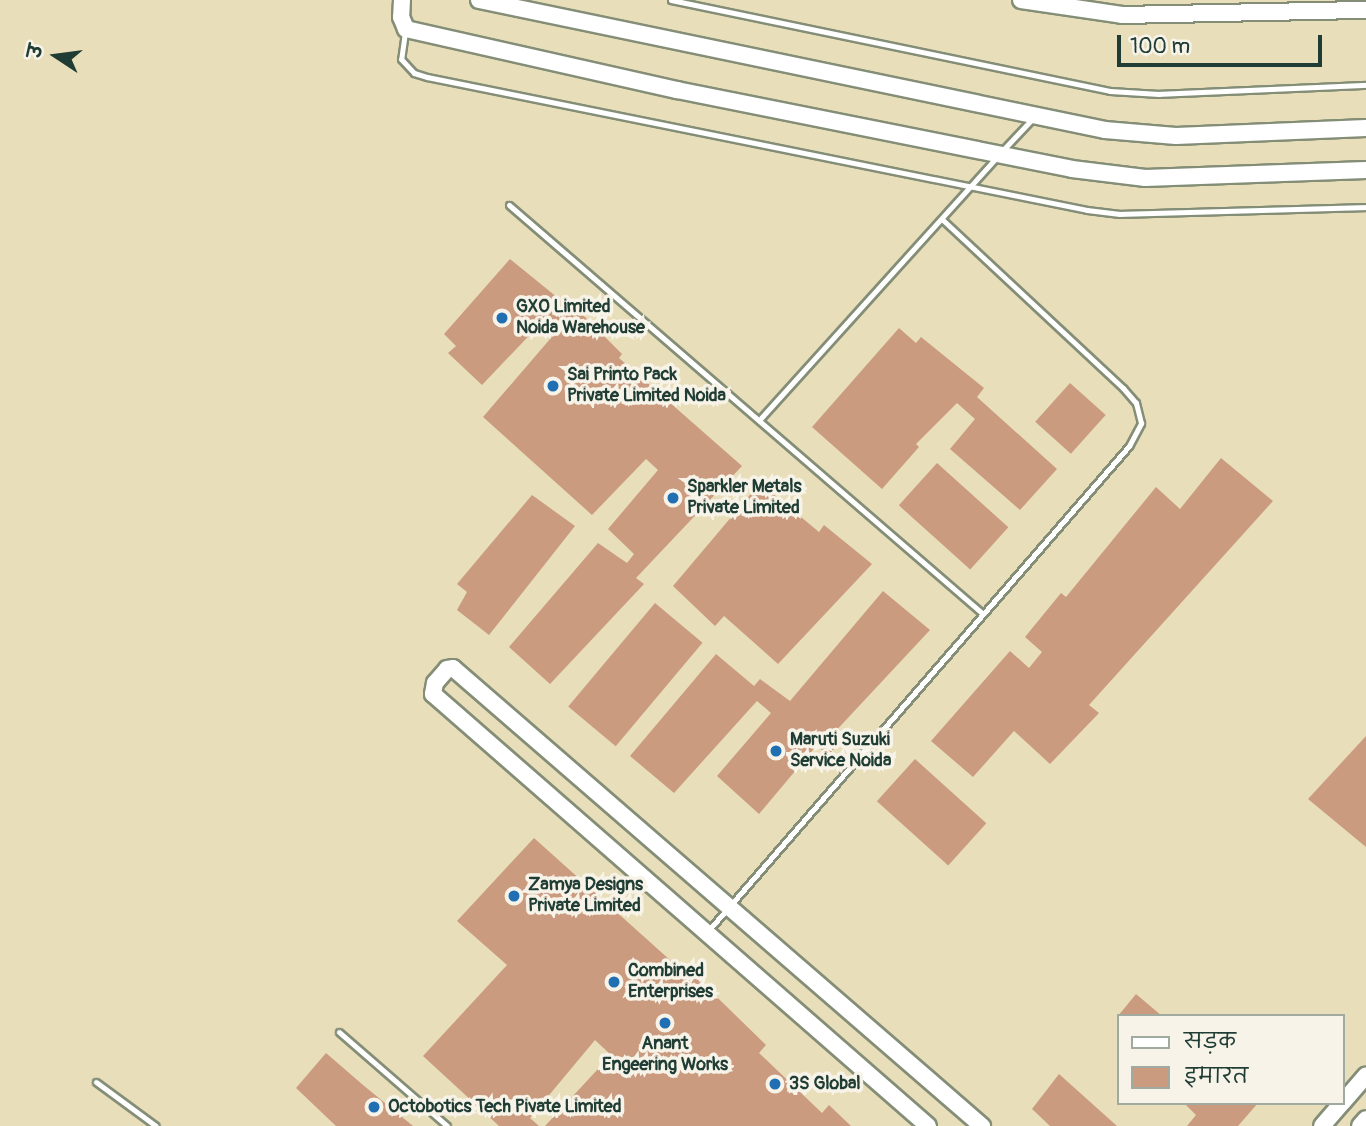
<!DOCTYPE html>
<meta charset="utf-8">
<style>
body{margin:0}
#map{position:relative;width:1366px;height:1126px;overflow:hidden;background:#e9deba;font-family:Pangolin,"Playpen Sans Deva",sans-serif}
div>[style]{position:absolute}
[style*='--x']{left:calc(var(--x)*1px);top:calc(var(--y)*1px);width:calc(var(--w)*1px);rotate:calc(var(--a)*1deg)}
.building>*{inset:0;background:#ca9b7f;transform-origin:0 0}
.roads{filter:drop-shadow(2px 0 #848e77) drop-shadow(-2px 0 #848e77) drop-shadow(0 2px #848e77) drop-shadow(0 -2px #848e77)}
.lane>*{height:5px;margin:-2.5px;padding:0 2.5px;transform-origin:2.5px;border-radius:2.5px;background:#fff}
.secondary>*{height:16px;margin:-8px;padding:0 8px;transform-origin:8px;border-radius:8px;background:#fff}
.dots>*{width:19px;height:19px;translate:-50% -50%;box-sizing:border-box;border:4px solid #f7f3e8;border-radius:50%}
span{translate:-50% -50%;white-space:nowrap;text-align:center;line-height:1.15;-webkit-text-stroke:7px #f7f3e8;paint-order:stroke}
.poi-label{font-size:18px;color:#1f3d34;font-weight:700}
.left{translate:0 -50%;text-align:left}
.legend{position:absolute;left:1117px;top:1014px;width:228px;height:91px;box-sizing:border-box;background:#f7f3e8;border:2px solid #a1aaa0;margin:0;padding:9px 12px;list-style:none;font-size:21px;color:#1f3d34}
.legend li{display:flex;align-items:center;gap:14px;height:35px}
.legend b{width:35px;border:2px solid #a1aaa0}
.north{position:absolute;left:21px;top:21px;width:70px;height:70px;-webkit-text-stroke:5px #f7f3e8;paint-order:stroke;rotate:283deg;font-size:19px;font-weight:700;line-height:28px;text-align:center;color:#1f3d34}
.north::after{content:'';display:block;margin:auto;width:24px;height:32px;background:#1f3d34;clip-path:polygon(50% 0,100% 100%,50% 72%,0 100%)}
.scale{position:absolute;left:1117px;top:35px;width:205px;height:32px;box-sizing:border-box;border:4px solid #1f3d34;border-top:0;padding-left:9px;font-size:21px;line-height:24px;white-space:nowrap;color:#1f3d34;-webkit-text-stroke:5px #f7f3e8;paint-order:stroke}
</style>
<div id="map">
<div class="building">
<i style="clip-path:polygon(510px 259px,574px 311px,576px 308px,622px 354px,619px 358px,742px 466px,636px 578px,644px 584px,550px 684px,509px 647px,598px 543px,627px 563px,634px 554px,608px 529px,658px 470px,646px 459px,592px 515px,483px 417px,556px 332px,543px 321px,482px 385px,448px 353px,456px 346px,444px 334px)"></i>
<i style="clip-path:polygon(899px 328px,916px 343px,921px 337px,984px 388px,977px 397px,1057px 469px,1020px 510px,950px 449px,975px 419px,957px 403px,916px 444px,919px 447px,882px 489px,812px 427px)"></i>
<i style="left:1070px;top:383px;width:48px;height:52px;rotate:42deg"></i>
<i style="clip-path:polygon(1221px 458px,1273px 501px,1089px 705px,1099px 713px,1050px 764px,1014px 731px,973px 777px,931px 741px,1010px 651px,1029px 668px,1042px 652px,1025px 637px,1061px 593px,1066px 597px,1156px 487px,1180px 509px)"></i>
<i style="left:937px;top:463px;width:96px;height:57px;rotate:42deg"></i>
<i style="clip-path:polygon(760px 483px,819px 532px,824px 525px,872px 564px,778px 664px,724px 616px,715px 626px,673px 586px)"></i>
<i style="clip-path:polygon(532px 495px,575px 526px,489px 635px,457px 610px,467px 592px,457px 584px)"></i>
<i style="clip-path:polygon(883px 591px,930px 630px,832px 735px,840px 742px,828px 756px,817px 745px,759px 814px,717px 776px,771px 713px,757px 701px,674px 793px,630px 756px,716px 654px,754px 686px,760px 679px,790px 701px)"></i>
<i style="left:655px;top:603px;width:62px;height:135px;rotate:40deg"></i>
<i style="clip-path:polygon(1366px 736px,1366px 847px,1308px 799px)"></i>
<i style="left:915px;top:759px;width:96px;height:57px;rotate:42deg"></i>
<i style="clip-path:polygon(534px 838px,680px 969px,684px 965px,766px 1045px,759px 1053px,822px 1113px,829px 1105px,851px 1126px,545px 1126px,611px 1055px,595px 1040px,530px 1118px,539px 1126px,499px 1126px,473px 1102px,423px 1056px,507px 965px,457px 921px)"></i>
<i style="clip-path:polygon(1136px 994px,1162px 1016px,1118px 1016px)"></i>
<i style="clip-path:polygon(326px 1053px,363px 1085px,413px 1126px,336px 1126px,296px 1088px)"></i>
<i style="clip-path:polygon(1059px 1074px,1117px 1126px,1050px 1126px,1032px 1109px)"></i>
<i style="clip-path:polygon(1184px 1103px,1258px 1103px,1238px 1126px,1187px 1126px,1196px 1115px)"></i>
</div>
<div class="roads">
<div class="lane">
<i style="--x:671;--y:0;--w:448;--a:11.7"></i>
<i style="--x:1110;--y:91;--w:49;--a:3.5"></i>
<i style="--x:1159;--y:94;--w:207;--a:-2.5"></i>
<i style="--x:405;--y:32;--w:27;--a:98"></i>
<i style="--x:401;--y:59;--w:19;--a:47"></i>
<i style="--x:414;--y:73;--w:14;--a:17"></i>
<i style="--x:427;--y:77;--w:673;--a:11.39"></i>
<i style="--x:1087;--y:210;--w:33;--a:7"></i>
<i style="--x:1120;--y:214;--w:246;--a:-1.6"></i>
<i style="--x:1002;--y:151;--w:47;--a:-46.7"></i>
<i style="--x:509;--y:205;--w:626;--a:40.79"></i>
<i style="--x:761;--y:418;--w:350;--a:-47.9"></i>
<i style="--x:708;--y:931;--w:642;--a:-49.04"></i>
<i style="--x:1129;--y:446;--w:26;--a:-62"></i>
<i style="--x:1141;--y:423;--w:21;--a:-104"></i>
<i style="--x:1136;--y:403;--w:20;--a:-131"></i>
<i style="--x:1123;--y:388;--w:246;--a:-137"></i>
<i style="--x:339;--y:1032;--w:143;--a:41"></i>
<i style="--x:96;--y:1082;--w:74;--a:36.3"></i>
</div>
<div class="secondary">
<i style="--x:402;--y:0;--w:17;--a:93"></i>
<i style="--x:401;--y:17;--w:13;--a:67"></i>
<i style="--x:406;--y:29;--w:278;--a:12.7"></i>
<i style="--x:677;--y:90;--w:403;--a:11.3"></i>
<i style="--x:1072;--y:169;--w:74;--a:7"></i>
<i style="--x:1145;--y:178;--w:221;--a:-2.1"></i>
<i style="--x:479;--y:0;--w:639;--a:11.73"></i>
<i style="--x:1105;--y:130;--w:71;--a:4.8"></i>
<i style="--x:1176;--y:136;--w:190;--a:-2.4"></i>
<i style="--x:1021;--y:0;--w:102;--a:8.4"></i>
<i style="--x:1122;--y:15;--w:244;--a:-1.2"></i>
<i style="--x:1343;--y:1102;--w:35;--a:-49"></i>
<i style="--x:928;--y:1126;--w:657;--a:-138.89"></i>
<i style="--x:433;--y:694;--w:11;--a:-80"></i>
<i style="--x:435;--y:683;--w:18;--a:-49"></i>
<i style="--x:447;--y:669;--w:6;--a:-9"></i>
<i style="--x:453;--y:668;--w:700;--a:40.89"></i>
<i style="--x:1322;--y:1126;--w:30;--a:-49"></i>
<i style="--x:1360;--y:1126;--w:9;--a:-49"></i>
</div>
</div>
<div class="dots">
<i style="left:502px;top:318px;background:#1f6fb2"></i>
<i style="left:553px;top:386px;background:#1f6fb2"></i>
<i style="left:673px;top:498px;background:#1f6fb2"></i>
<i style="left:776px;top:751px;background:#1f6fb2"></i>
<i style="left:514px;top:896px;background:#1f6fb2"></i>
<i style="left:614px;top:982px;background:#1f6fb2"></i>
<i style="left:665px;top:1023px;background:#1f6fb2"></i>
<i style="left:775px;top:1084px;background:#1f6fb2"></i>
<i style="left:374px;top:1107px;background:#1f6fb2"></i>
</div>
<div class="poi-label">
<span class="left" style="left:516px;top:318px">GXO Limited<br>Noida Warehouse</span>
<span class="left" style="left:567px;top:386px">Sai Printo Pack<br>Private Limited Noida</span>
<span class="left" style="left:687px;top:498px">Sparkler Metals<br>Private Limited</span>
<span class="left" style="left:790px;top:751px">Maruti Suzuki<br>Service Noida</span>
<span class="left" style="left:528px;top:896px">Zamya Designs<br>Private Limited</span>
<span class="left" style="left:628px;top:982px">Combined<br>Enterprises</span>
<span style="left:665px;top:1055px">Anant<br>Engeering Works</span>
<span class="left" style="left:789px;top:1084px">3S Global</span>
<span class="left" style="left:388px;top:1107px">Octobotics Tech Pivate Limited</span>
</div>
<ul class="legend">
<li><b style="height:9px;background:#fff"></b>सड़क</li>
<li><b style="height:19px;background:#ca9b7f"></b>इमारत</li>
</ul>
<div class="north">उ</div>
<div class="scale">100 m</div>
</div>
